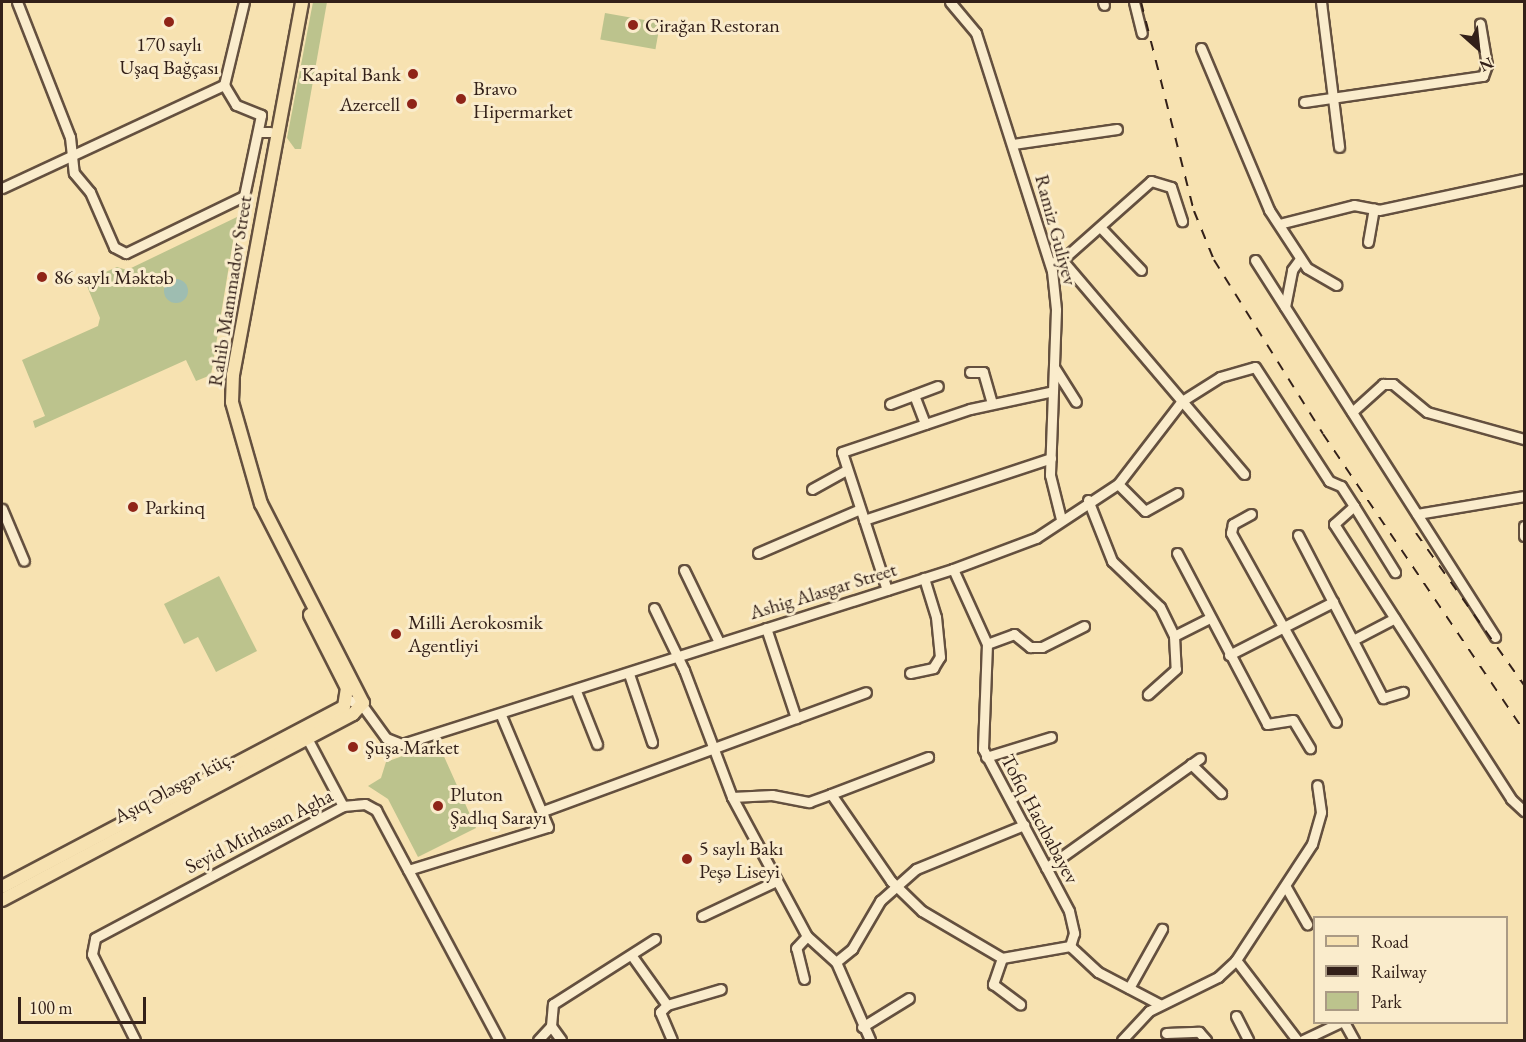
<!DOCTYPE html>
<meta charset="utf-8">
<style>
body{margin:0}
#map{position:relative;width:1526px;height:1042px;overflow:hidden;background:#f7e2b1;font-family:"EB Garamond",serif}
div>[style]{position:absolute}
[style*='--x']{left:calc(var(--x)*1px);top:calc(var(--y)*1px);width:calc(var(--w)*1px);rotate:calc(var(--a)*1deg)}
.green>*{inset:0;background:#bcc38d;transform-origin:0 0}
.water>*{inset:0;background:#9ebdb1}
.round{border-radius:50%}
.roads{filter:drop-shadow(2px 0 #64503f) drop-shadow(-2px 0 #64503f) drop-shadow(0 2px #64503f) drop-shadow(0 -2px #64503f)}
.minor>*{height:9px;margin:-4.5px;padding:0 4.5px;transform-origin:4.5px;border-radius:4.5px;background:#faeccc}
.major>*{height:12px;margin:-6px;padding:0 6px;transform-origin:6px;border-radius:6px;background:#f7e2b1}
.rail>*{height:2px;margin-top:-1px;transform-origin:0;background:repeating-linear-gradient(90deg,#332019 0 10px,transparent 0 20px)}
.dots>*{width:16px;height:16px;translate:-50% -50%;box-sizing:border-box;border:3px solid #faeccc;border-radius:50%}
span{translate:-50% -50%;white-space:nowrap;text-align:center;line-height:1.15;-webkit-text-stroke:6px #faeccc;paint-order:stroke}
.poi-label{font-size:20px;color:#332019}
.left{translate:0 -50%;text-align:left}
.right{translate:-100% -50%;text-align:right}
.street-label{font-size:20px;color:#332019}
.frame{position:absolute;inset:0;border:3px solid #332019;pointer-events:none}
.legend{position:absolute;left:1313px;top:916px;width:195px;height:108px;box-sizing:border-box;background:#faeccc;border:2px solid #aa9a84;margin:0;padding:8px 10px;list-style:none;font-size:18px;color:#332019}
.legend li{display:flex;align-items:center;gap:12px;height:30px}
.legend b{width:30px;border:2px solid #aa9a84}
.north{position:absolute;left:1448px;top:18px;width:60px;height:60px;-webkit-text-stroke:4px #faeccc;paint-order:stroke;rotate:153deg;font-size:16px;font-weight:700;line-height:24px;text-align:center;color:#332019}
.north::after{content:'';display:block;margin:auto;width:21px;height:27px;background:#332019;clip-path:polygon(50% 0,100% 100%,50% 72%,0 100%)}
.scale{position:absolute;left:18px;top:997px;width:128px;height:27px;box-sizing:border-box;border:3px solid #332019;border-top:0;padding-left:8px;font-size:18px;line-height:21px;white-space:nowrap;color:#332019;-webkit-text-stroke:4px #faeccc;paint-order:stroke}
</style>
<div id="map">
<div class="green">
<i style="clip-path:polygon(313px 2px,327px 2px,301px 149px,295px 149px,287px 138px)"></i>
<i style="left:605px;top:13px;width:56px;height:27px;rotate:10deg"></i>
<i style="clip-path:polygon(237px 217px,211px 375px,196px 381px,186px 360px,35px 428px,33px 421px,45px 416px,22px 360px,98px 326px,100px 318px,85px 281px,117px 267px,127px 270px)"></i>
<i style="clip-path:polygon(219px 576px,257px 651px,216px 672px,198px 637px,184px 644px,164px 604px)"></i>
<i style="clip-path:polygon(438px 743px,476px 828px,418px 857px,388px 799px,368px 786px,381px 778px,386px 762px)"></i>
</div>
<div class="water">
<i class="round" style="left:164px;top:279px;width:24px;height:24px"></i>
</div>
<div class="roads">
<div class="minor">
<i style="--x:17;--y:2;--w:145;--a:68.6"></i>
<i style="--x:70;--y:137;--w:36;--a:84"></i>
<i style="--x:74;--y:173;--w:25;--a:50"></i>
<i style="--x:90;--y:192;--w:60;--a:66.4"></i>
<i style="--x:114;--y:247;--w:13;--a:27"></i>
<i style="--x:126;--y:253;--w:131;--a:-25.8"></i>
<i style="--x:244;--y:196;--w:83;--a:-78.1"></i>
<i style="--x:261;--y:115;--w:27;--a:-158"></i>
<i style="--x:236;--y:105;--w:23;--a:-121"></i>
<i style="--x:224;--y:85;--w:85;--a:-76.5"></i>
<i style="--x:950;--y:2;--w:40;--a:50"></i>
<i style="--x:976;--y:33;--w:250;--a:72.3"></i>
<i style="--x:1052;--y:271;--w:39;--a:84"></i>
<i style="--x:1056;--y:310;--w:165;--a:92.1"></i>
<i style="--x:1050;--y:475;--w:45;--a:76"></i>
<i style="--x:1103;--y:2;--w:3;--a:72"></i>
<i style="--x:1134;--y:2;--w:32;--a:76"></i>
<i style="--x:1321;--y:2;--w:146;--a:82.9"></i>
<i style="--x:1201;--y:48;--w:176;--a:67.2"></i>
<i style="--x:1269;--y:210;--w:69;--a:56.8"></i>
<i style="--x:1307;--y:268;--w:34;--a:30"></i>
<i style="--x:1304;--y:102;--w:181;--a:-8.3"></i>
<i style="--x:1483;--y:76;--w:12;--a:-70"></i>
<i style="--x:1487;--y:65;--w:42;--a:-99.7"></i>
<i style="--x:258;--y:132;--w:12;--a:0"></i>
<i style="--x:1013;--y:144;--w:105;--a:-8.2"></i>
<i style="--x:2;--y:188;--w:245;--a:-24.9"></i>
<i style="--x:1279;--y:224;--w:77;--a:-14.2"></i>
<i style="--x:1354;--y:205;--w:25;--a:11"></i>
<i style="--x:1379;--y:210;--w:148;--a:-12.1"></i>
<i style="--x:1101;--y:228;--w:58;--a:46.4"></i>
<i style="--x:1368;--y:242;--w:34;--a:-80"></i>
<i style="--x:1062;--y:260;--w:119;--a:-41.6"></i>
<i style="--x:1151;--y:181;--w:21;--a:17"></i>
<i style="--x:1171;--y:187;--w:36;--a:72"></i>
<i style="--x:1255;--y:260;--w:447;--a:57.5"></i>
<i style="--x:1050;--y:263;--w:12;--a:-14"></i>
<i style="--x:1062;--y:260;--w:281;--a:49.6"></i>
<i style="--x:1285;--y:307;--w:38;--a:-79"></i>
<i style="--x:1292;--y:270;--w:14;--a:-54"></i>
<i style="--x:1054;--y:367;--w:41;--a:57.8"></i>
<i style="--x:970;--y:372;--w:13;--a:0"></i>
<i style="--x:983;--y:372;--w:33;--a:74"></i>
<i style="--x:914;--y:395;--w:31;--a:69"></i>
<i style="--x:890;--y:404;--w:51;--a:-20.6"></i>
<i style="--x:1352;--y:412;--w:42;--a:-42.1"></i>
<i style="--x:1383;--y:384;--w:10;--a:0"></i>
<i style="--x:1393;--y:384;--w:44;--a:39.5"></i>
<i style="--x:1427;--y:412;--w:101;--a:15.6"></i>
<i style="--x:1118;--y:484;--w:38;--a:45"></i>
<i style="--x:1145;--y:511;--w:37;--a:-29"></i>
<i style="--x:812;--y:489;--w:38;--a:-29"></i>
<i style="--x:1088;--y:500;--w:66;--a:68.5"></i>
<i style="--x:1112;--y:561;--w:66;--a:43.8"></i>
<i style="--x:1160;--y:607;--w:32;--a:64"></i>
<i style="--x:1174;--y:636;--w:33;--a:87"></i>
<i style="--x:1176;--y:669;--w:38;--a:138"></i>
<i style="--x:1354;--y:506;--w:78;--a:58.2"></i>
<i style="--x:2;--y:509;--w:56;--a:67.1"></i>
<i style="--x:1251;--y:514;--w:21;--a:151"></i>
<i style="--x:1233;--y:524;--w:9;--a:103"></i>
<i style="--x:1231;--y:533;--w:216;--a:60.9"></i>
<i style="--x:1417;--y:514;--w:109;--a:-9.5"></i>
<i style="--x:864;--y:520;--w:197;--a:-18.3"></i>
<i style="--x:1524;--y:526;--w:10;--a:90"></i>
<i style="--x:1298;--y:535;--w:184;--a:62.5"></i>
<i style="--x:1383;--y:698;--w:21;--a:-17"></i>
<i style="--x:758;--y:553;--w:111;--a:-23.3"></i>
<i style="--x:1177;--y:553;--w:193;--a:62.2"></i>
<i style="--x:1267;--y:724;--w:26;--a:-9"></i>
<i style="--x:1293;--y:720;--w:33;--a:59"></i>
<i style="--x:953;--y:569;--w:82;--a:65.6"></i>
<i style="--x:987;--y:644;--w:105;--a:92.2"></i>
<i style="--x:983;--y:749;--w:183;--a:62"></i>
<i style="--x:1069;--y:911;--w:23;--a:77"></i>
<i style="--x:1074;--y:933;--w:14;--a:107"></i>
<i style="--x:684;--y:570;--w:80;--a:64.1"></i>
<i style="--x:887;--y:590;--w:145;--a:-108.1"></i>
<i style="--x:842;--y:452;--w:135;--a:-18.6"></i>
<i style="--x:970;--y:409;--w:85;--a:-12.2"></i>
<i style="--x:654;--y:608;--w:69;--a:64.2"></i>
<i style="--x:684;--y:670;--w:136;--a:69.3"></i>
<i style="--x:732;--y:797;--w:40;--a:-2.9"></i>
<i style="--x:772;--y:795;--w:38;--a:11"></i>
<i style="--x:809;--y:802;--w:23;--a:-20"></i>
<i style="--x:831;--y:794;--w:106;--a:55.4"></i>
<i style="--x:891;--y:881;--w:43;--a:44.1"></i>
<i style="--x:922;--y:911;--w:93;--a:30.4"></i>
<i style="--x:1002;--y:958;--w:69;--a:-10"></i>
<i style="--x:1070;--y:946;--w:38;--a:43"></i>
<i style="--x:1098;--y:972;--w:69;--a:27.7"></i>
<i style="--x:766;--y:628;--w:95;--a:71.6"></i>
<i style="--x:1174;--y:636;--w:40;--a:-26.6"></i>
<i style="--x:1353;--y:640;--w:47;--a:-27.6"></i>
<i style="--x:987;--y:644;--w:29;--a:-20"></i>
<i style="--x:1014;--y:634;--w:21;--a:39"></i>
<i style="--x:1030;--y:647;--w:12;--a:0"></i>
<i style="--x:1042;--y:647;--w:47;--a:-26.6"></i>
<i style="--x:1229;--y:655;--w:117;--a:-27"></i>
<i style="--x:910;--y:673;--w:24;--a:-12"></i>
<i style="--x:933;--y:668;--w:13;--a:-58"></i>
<i style="--x:940;--y:657;--w:40;--a:-95.7"></i>
<i style="--x:936;--y:617;--w:41;--a:-107.1"></i>
<i style="--x:629;--y:674;--w:72;--a:71.3"></i>
<i style="--x:576;--y:691;--w:57;--a:68.4"></i>
<i style="--x:349;--y:700;--w:14;--a:21"></i>
<i style="--x:362;--y:705;--w:41;--a:54"></i>
<i style="--x:386;--y:738;--w:17;--a:21"></i>
<i style="--x:402;--y:744;--w:578;--a:-17.62"></i>
<i style="--x:953;--y:569;--w:89;--a:-20.5"></i>
<i style="--x:1036;--y:538;--w:98;--a:-33.4"></i>
<i style="--x:1118;--y:484;--w:105;--a:-52.4"></i>
<i style="--x:1182;--y:401;--w:45;--a:-32.3"></i>
<i style="--x:1220;--y:377;--w:36;--a:-16"></i>
<i style="--x:1255;--y:367;--w:136;--a:57"></i>
<i style="--x:1329;--y:481;--w:13;--a:23"></i>
<i style="--x:1341;--y:486;--w:24;--a:57"></i>
<i style="--x:1354;--y:506;--w:27;--a:138"></i>
<i style="--x:1334;--y:524;--w:327;--a:57.2"></i>
<i style="--x:1511;--y:799;--w:18;--a:43"></i>
<i style="--x:307;--y:738;--w:77;--a:62.1"></i>
<i style="--x:986;--y:757;--w:68;--a:-17.1"></i>
<i style="--x:1191;--y:764;--w:42;--a:44"></i>
<i style="--x:831;--y:794;--w:104;--a:-20.9"></i>
<i style="--x:732;--y:797;--w:158;--a:61.7"></i>
<i style="--x:807;--y:936;--w:39;--a:42"></i>
<i style="--x:543;--y:811;--w:344;--a:-20.2"></i>
<i style="--x:1046;--y:868;--w:189;--a:-35.5"></i>
<i style="--x:408;--y:870;--w:146;--a:-17.1"></i>
<i style="--x:548;--y:827;--w:121;--a:-112.8"></i>
<i style="--x:1286;--y:887;--w:43;--a:60.4"></i>
<i style="--x:702;--y:916;--w:80;--a:-25.3"></i>
<i style="--x:632;--y:956;--w:60;--a:54.5"></i>
<i style="--x:667;--y:1005;--w:10;--a:135"></i>
<i style="--x:660;--y:1012;--w:30;--a:67"></i>
<i style="--x:1002;--y:958;--w:28;--a:109"></i>
<i style="--x:993;--y:984;--w:34;--a:37"></i>
<i style="--x:1236;--y:960;--w:101;--a:52.7"></i>
<i style="--x:836;--y:962;--w:21;--a:-39"></i>
<i style="--x:852;--y:949;--w:56;--a:-59.7"></i>
<i style="--x:880;--y:901;--w:48;--a:-41.6"></i>
<i style="--x:916;--y:869;--w:117;--a:-22.2"></i>
<i style="--x:836;--y:962;--w:85;--a:66.4"></i>
<i style="--x:804;--y:979;--w:32;--a:-104"></i>
<i style="--x:796;--y:948;--w:16;--a:-47"></i>
<i style="--x:1129;--y:988;--w:68;--a:-60.8"></i>
<i style="--x:667;--y:1005;--w:56;--a:-16.5"></i>
<i style="--x:1236;--y:1016;--w:27;--a:63"></i>
<i style="--x:1344;--y:1022;--w:21;--a:61"></i>
<i style="--x:551;--y:1026;--w:17;--a:54"></i>
<i style="--x:862;--y:1027;--w:55;--a:-31.7"></i>
<i style="--x:1166;--y:1033;--w:33;--a:-2"></i>
<i style="--x:1199;--y:1032;--w:11;--a:49"></i>
<i style="--x:135;--y:1040;--w:96;--a:-116.6"></i>
<i style="--x:92;--y:954;--w:16;--a:-79"></i>
<i style="--x:95;--y:938;--w:281;--a:-28"></i>
<i style="--x:343;--y:806;--w:22;--a:-5"></i>
<i style="--x:365;--y:804;--w:13;--a:29"></i>
<i style="--x:376;--y:810;--w:261;--a:61.9"></i>
<i style="--x:538;--y:1040;--w:19;--a:-47"></i>
<i style="--x:551;--y:1026;--w:22;--a:-85"></i>
<i style="--x:553;--y:1004;--w:121;--a:-32.5"></i>
<i style="--x:1122;--y:1040;--w:40;--a:-47"></i>
<i style="--x:1149;--y:1011;--w:77;--a:-26.2"></i>
<i style="--x:1218;--y:977;--w:25;--a:-43"></i>
<i style="--x:1236;--y:960;--w:139;--a:-56.8"></i>
<i style="--x:1312;--y:844;--w:33;--a:-74"></i>
<i style="--x:1321;--y:812;--w:27;--a:-98"></i>
<i style="--x:1303;--y:1040;--w:42;--a:-25.3"></i>
</div>
<div class="major">
<i style="--x:2;--y:887;--w:386;--a:-27.8"></i>
<i style="--x:344;--y:707;--w:19;--a:-81"></i>
<i style="--x:347;--y:688;--w:82;--a:-116.9"></i>
<i style="--x:2;--y:900;--w:397;--a:-27.9"></i>
<i style="--x:353;--y:714;--w:15;--a:-48"></i>
<i style="--x:363;--y:703;--w:224;--a:-117.1"></i>
<i style="--x:261;--y:504;--w:106;--a:-105.9"></i>
<i style="--x:232;--y:402;--w:27;--a:-88"></i>
<i style="--x:233;--y:375;--w:379;--a:-79.5"></i>
</div>
</div>
<div class="rail">
<i style="--x:1141;--y:2;--w:216;--a:75.8"></i>
<i style="--x:1194;--y:211;--w:53;--a:67.8"></i>
<i style="--x:1214;--y:260;--w:205;--a:57.9"></i>
<i style="--x:1323;--y:434;--w:359;--a:55.9"></i>
<i style="--x:1416;--y:533;--w:186;--a:54.6"></i>
</div>
<div class="dots">
<i style="left:169px;top:22px;background:#8f2418"></i>
<i style="left:633px;top:25px;background:#8f2418"></i>
<i style="left:413px;top:74px;background:#8f2418"></i>
<i style="left:461px;top:99px;background:#8f2418"></i>
<i style="left:412px;top:104px;background:#8f2418"></i>
<i style="left:42px;top:277px;background:#8f2418"></i>
<i style="left:133px;top:507px;background:#8f2418"></i>
<i style="left:396px;top:634px;background:#8f2418"></i>
<i style="left:353px;top:747px;background:#8f2418"></i>
<i style="left:438px;top:806px;background:#8f2418"></i>
<i style="left:687px;top:859px;background:#8f2418"></i>
</div>
<div class="poi-label">
<span class="left" style="left:645px;top:25px">Cirağan Restoran</span>
<span style="left:169px;top:56px">170 saylı<br>Uşaq Bağçası</span>
<span class="right" style="left:401px;top:74px">Kapital Bank</span>
<span class="left" style="left:473px;top:100px">Bravo<br>Hipermarket</span>
<span class="right" style="left:400px;top:104px">Azercell</span>
<span class="left" style="left:54px;top:277px">86 saylı Məktəb</span>
<span class="left" style="left:145px;top:507px">Parkinq</span>
<span class="left" style="left:408px;top:634px">Milli Aerokosmik<br>Agentliyi</span>
<span class="left" style="left:365px;top:747px">Şuşa Market</span>
<span class="left" style="left:450px;top:806px">Pluton<br>Şadlıq Sarayı</span>
<span class="left" style="left:699px;top:860px">5 saylı Bakı<br>Peşə Liseyi</span>
</div>
<div class="street-label">
<span style="left:1056px;top:230px;rotate:75deg">Ramiz Guliyev</span>
<span style="left:230px;top:291px;rotate:-81deg">Rahib Mammadov Street</span>
<span style="left:823px;top:591px;rotate:-17deg">Ashig Alasgar Street</span>
<span style="left:174px;top:787px;rotate:-28deg">Aşıq Ələsgər küç.</span>
<span style="left:1040px;top:819px;rotate:62deg">Tofiq Hacıbabayev</span>
<span style="left:259px;top:831px;rotate:-27deg">Seyid Mirhasan Agha</span>
</div>
<div class="frame"></div>
<ul class="legend">
<li><b style="height:8px;background:#f7e2b1"></b>Road</li>
<li><b style="height:8px;background:#332019"></b>Railway</li>
<li><b style="height:16px;background:#bcc38d"></b>Park</li>
</ul>
<div class="north">N</div>
<div class="scale">100 m</div>
</div>
